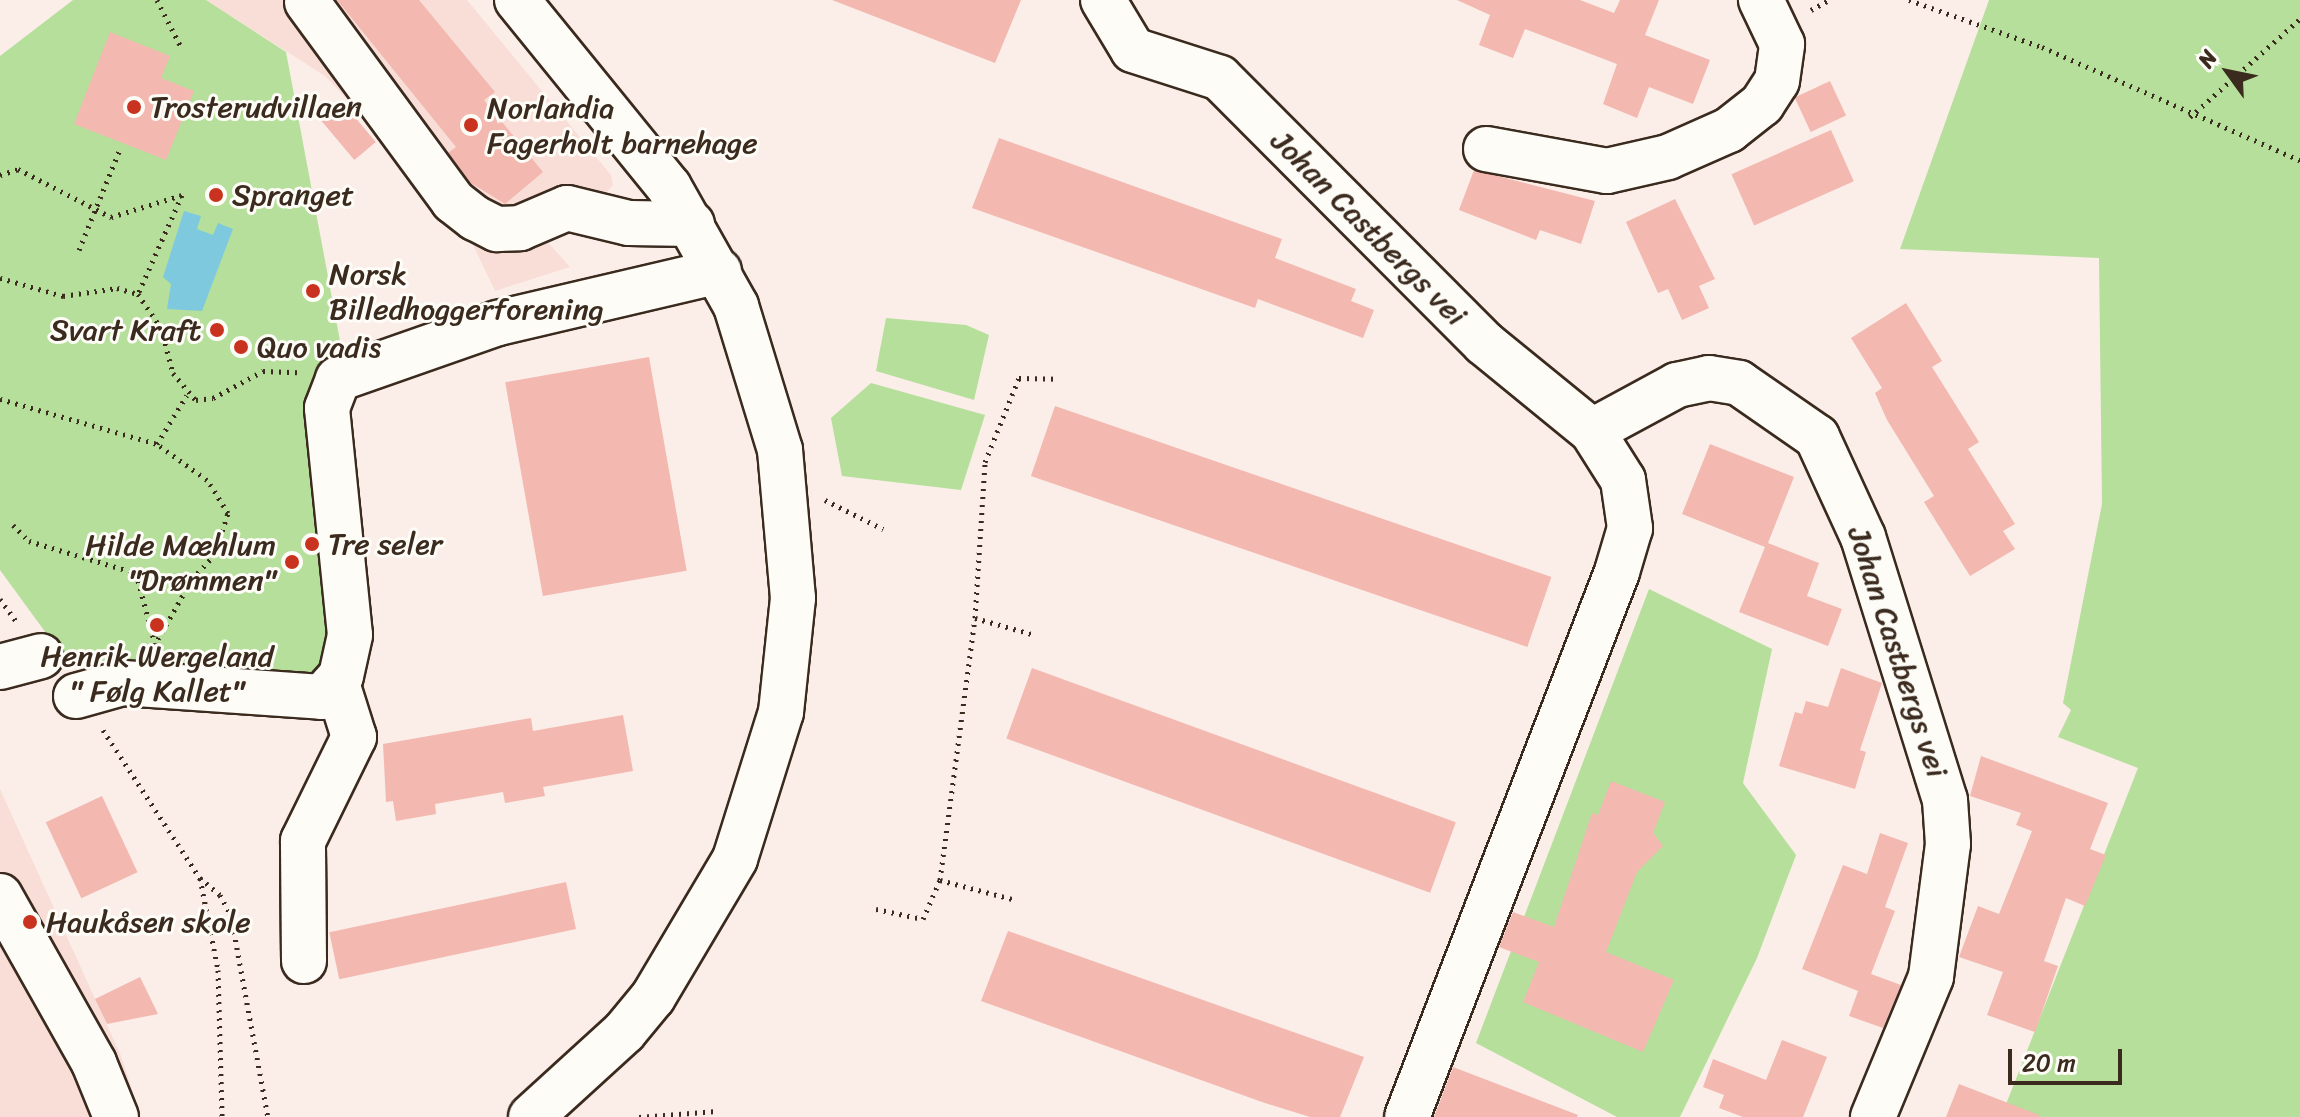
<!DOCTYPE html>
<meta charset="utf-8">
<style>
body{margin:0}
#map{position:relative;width:2300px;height:1117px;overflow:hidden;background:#fbeee9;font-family:Sriracha,sans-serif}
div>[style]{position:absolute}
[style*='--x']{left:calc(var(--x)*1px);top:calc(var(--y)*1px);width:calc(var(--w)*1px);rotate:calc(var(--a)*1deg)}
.built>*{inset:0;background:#f9ded8}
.green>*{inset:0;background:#b5df9b}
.water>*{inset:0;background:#7ec9de}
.building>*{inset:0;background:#f3b8af;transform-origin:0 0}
.path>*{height:5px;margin-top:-2.5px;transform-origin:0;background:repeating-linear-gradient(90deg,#3b2a1e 0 2px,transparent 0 8px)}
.roads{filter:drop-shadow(2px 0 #3b2a1e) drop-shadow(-2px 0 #3b2a1e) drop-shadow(0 2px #3b2a1e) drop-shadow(0 -2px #3b2a1e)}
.minor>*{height:44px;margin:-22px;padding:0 22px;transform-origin:22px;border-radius:22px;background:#fdfcf7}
.dots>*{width:22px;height:22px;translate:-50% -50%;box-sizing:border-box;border:4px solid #fdfcf7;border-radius:50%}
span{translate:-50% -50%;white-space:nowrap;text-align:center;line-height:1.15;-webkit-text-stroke:6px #fdfcf7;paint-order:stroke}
.poi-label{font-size:30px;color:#3b2a1e}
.left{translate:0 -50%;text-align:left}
.right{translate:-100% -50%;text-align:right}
.street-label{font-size:30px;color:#3b2a1e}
.north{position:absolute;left:2188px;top:32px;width:80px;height:80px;-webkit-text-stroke:6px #fdfcf7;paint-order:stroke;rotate:303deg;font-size:22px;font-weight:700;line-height:32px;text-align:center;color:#3b2a1e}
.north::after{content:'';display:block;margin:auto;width:28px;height:36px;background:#3b2a1e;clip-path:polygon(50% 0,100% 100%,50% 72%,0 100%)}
.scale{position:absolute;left:2008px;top:1049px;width:114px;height:36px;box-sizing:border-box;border:4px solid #3b2a1e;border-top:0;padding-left:10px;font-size:24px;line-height:28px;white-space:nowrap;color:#3b2a1e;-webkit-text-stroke:6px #fdfcf7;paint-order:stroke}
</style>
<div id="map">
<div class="built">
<i style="clip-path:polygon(206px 0,467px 0,611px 175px,613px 185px,578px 222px,546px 240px,570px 267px,495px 291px,461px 220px,325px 76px)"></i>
<i style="clip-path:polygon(0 789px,121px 1056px,141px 1117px,0 1117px)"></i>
</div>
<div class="green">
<i style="clip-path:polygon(73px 0,206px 0,286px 52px,340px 341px,329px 658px,303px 688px,62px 655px,0 570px,0 56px)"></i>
<i style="clip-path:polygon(1989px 0,2300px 0,2300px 1117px,2001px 1117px,2138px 768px,2058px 737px,2071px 710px,2063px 703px,2102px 504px,2099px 258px,1900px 249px)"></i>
<i style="clip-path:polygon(886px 318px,966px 325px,989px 335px,974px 400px,876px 371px)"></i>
<i style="clip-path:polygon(871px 383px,985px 415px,961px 490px,842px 476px,831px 418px)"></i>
<i style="clip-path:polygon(1649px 589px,1772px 649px,1743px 783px,1796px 855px,1757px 958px,1680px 1117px,1617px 1117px,1476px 1043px)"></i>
</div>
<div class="water">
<i style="clip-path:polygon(184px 211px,201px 216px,197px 229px,213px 235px,218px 223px,233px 229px,202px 311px,167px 309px,171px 284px,163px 277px)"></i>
</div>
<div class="building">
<i style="clip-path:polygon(337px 0,419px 0,495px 92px,484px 100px,543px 172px,505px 204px,471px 183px,448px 153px,456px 147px)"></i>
<i style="clip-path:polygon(832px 0,1021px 0,995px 63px)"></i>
<i style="clip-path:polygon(1457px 0,1580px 0,1614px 13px,1620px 0,1659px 0,1645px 35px,1710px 60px,1693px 104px,1649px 87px,1637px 118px,1603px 104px,1617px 64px,1525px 29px,1513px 58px,1479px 45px,1490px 15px)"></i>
<i style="clip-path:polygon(110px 32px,170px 56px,161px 78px,194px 91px,166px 160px,74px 124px)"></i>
<i style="left:1830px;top:81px;width:38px;height:39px;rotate:65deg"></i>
<i style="left:343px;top:103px;width:51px;height:28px;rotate:50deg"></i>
<i style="left:1831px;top:130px;width:56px;height:109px;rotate:66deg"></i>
<i style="clip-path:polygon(999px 138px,1282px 239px,1275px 258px,1356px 289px,1351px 301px,1374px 310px,1363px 338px,1258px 299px,1255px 308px,972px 208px)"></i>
<i style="clip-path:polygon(1474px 170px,1595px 201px,1581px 244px,1540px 230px,1536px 240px,1459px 210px)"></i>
<i style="clip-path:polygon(1675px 199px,1715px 279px,1699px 286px,1709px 308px,1682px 320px,1668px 289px,1658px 293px,1626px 222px)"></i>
<i style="clip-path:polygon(1906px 303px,1942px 361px,1932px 367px,1979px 442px,1968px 449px,2015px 524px,2003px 531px,2015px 549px,1970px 576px,1924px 502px,1934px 496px,1887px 420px,1875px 393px,1882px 388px,1851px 338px)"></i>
<i style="left:649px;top:357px;width:217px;height:146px;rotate:80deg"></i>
<i style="left:1055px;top:406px;width:525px;height:74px;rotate:19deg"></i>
<i style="clip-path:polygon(1710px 444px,1794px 477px,1768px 543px,1819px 563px,1807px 596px,1842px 609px,1828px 646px,1739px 612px,1765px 547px,1682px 514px)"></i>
<i style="left:1032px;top:668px;width:451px;height:75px;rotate:20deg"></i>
<i style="clip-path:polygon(1841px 668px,1882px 683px,1860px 750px,1866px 752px,1855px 789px,1779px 766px,1795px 712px,1802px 714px,1806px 701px,1828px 707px)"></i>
<i style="clip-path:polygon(623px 715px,633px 771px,543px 787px,545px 796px,505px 803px,503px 792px,435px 804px,436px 814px,396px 821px,393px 801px,386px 802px,383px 744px,531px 718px,533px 731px)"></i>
<i style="clip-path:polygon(1981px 756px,2108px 803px,2090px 849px,2106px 855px,2085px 906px,2066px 898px,2044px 961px,2058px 966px,2035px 1032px,1987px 1015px,2003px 972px,1959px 957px,1978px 906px,1999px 914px,2032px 831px,2016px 825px,2021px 813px,1970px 796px)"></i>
<i style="clip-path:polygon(1611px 781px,1665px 802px,1653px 833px,1663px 846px,1637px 872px,1606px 952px,1674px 980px,1643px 1052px,1523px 1002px,1539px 962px,1499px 947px,1513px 912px,1554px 927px,1592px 813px,1598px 815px)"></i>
<i style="left:102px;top:796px;width:84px;height:62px;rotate:65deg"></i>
<i style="clip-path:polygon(1880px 833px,1908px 843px,1885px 907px,1895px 911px,1871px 974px,1901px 985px,1883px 1028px,1849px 1016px,1858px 991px,1802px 969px,1843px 865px,1867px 874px)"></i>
<i style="left:566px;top:882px;width:48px;height:242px;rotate:78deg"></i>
<i style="clip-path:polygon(1008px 931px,1364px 1057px,1340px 1117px,1310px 1117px,1262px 1102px,981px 1001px)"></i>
<i style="clip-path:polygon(140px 977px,158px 1014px,107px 1024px,95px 999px)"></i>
<i style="clip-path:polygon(1782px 1040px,1827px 1057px,1803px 1117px,1743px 1117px,1719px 1108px,1724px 1095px,1703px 1087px,1713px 1059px,1766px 1080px)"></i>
<i style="clip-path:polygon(1453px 1067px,1578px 1115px,1577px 1117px,1434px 1117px)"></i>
<i style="clip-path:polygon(1959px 1084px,2039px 1115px,2039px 1117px,1946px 1117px)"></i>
</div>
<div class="path">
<i style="--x:157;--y:0;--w:51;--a:62.9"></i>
<i style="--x:1909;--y:0;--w:141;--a:19.5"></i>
<i style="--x:2042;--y:47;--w:282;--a:23.7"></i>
<i style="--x:1811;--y:10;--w:21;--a:-29"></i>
<i style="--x:2190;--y:117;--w:147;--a:-41.7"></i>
<i style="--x:0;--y:175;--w:19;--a:-18"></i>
<i style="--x:18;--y:169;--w:105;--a:27.3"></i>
<i style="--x:111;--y:217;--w:74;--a:-17.2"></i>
<i style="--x:182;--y:195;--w:108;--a:114"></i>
<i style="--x:79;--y:250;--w:109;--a:-67.9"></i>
<i style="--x:0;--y:278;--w:66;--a:15.9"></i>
<i style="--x:63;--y:296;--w:55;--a:-8.4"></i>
<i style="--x:117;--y:288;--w:22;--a:16"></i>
<i style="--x:138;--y:294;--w:41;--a:55.9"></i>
<i style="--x:161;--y:328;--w:47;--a:75.1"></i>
<i style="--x:173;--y:373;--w:35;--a:50"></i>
<i style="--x:196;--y:400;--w:17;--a:-7"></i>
<i style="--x:213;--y:398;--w:57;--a:-28.4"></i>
<i style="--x:263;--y:371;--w:34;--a:2"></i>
<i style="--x:0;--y:399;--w:163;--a:16"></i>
<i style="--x:157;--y:444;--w:57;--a:-58.5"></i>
<i style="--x:825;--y:500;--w:65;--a:26.6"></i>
<i style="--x:13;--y:525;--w:23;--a:45"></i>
<i style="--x:29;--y:541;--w:112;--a:16.7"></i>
<i style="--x:136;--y:573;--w:73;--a:75"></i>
<i style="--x:0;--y:599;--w:29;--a:54"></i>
<i style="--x:975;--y:618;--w:62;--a:15.8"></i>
<i style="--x:154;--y:646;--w:77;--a:-60.4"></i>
<i style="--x:192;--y:579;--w:34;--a:-47"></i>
<i style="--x:215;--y:554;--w:43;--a:-72.4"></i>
<i style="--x:228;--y:513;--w:39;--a:-122"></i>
<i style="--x:207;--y:480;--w:62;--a:-144.2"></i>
<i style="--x:103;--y:730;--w:177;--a:56.8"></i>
<i style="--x:200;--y:878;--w:94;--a:78.9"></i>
<i style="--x:218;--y:970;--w:147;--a:88.4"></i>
<i style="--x:200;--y:878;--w:26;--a:40"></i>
<i style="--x:220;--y:895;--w:24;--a:62"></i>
<i style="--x:231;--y:916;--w:204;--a:79.6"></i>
<i style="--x:940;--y:880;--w:79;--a:14.7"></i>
<i style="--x:876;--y:909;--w:48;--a:12"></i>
<i style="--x:923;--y:919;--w:43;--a:-66.4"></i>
<i style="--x:940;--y:880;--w:264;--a:-82.4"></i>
<i style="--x:975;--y:618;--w:156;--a:-86.3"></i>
<i style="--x:985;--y:462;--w:91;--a:-68"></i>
<i style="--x:1019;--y:378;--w:39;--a:1"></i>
<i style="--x:639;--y:1117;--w:78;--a:-4.4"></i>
</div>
<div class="roads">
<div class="minor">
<i style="--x:517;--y:0;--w:241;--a:50.9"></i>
<i style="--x:669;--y:187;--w:137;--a:60.6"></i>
<i style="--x:736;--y:306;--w:151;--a:73"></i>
<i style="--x:780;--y:450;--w:149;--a:85"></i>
<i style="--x:793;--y:598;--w:115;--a:96"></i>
<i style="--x:781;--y:712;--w:154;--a:107.4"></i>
<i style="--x:735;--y:859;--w:161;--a:120.7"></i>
<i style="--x:653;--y:997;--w:45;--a:129.6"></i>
<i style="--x:624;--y:1032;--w:126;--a:137.6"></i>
<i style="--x:1103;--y:0;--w:58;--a:59"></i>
<i style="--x:1133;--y:50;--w:91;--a:17.8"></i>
<i style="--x:1220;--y:78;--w:374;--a:45.1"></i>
<i style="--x:1484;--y:343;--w:139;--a:39.2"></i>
<i style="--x:1592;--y:431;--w:58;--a:57.7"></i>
<i style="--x:1623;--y:480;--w:49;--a:81.7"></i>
<i style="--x:1630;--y:528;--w:46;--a:106.5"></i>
<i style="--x:1617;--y:572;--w:584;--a:111.07"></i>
<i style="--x:307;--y:2;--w:247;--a:53.7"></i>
<i style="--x:453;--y:201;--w:28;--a:38"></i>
<i style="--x:475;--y:218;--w:25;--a:27"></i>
<i style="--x:497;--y:229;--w:23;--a:-2"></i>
<i style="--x:520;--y:228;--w:51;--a:-23.1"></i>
<i style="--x:567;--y:208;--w:64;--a:13.6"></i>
<i style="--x:629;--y:223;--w:63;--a:0.9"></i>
<i style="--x:1486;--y:149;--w:123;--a:10.3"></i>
<i style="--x:1607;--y:171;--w:63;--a:-12.9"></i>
<i style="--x:1668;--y:157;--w:67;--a:-23.9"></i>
<i style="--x:1729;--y:130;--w:42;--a:-38.2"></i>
<i style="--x:1762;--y:104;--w:27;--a:-57"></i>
<i style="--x:1777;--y:81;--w:37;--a:-82"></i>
<i style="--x:1782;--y:44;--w:49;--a:-115.5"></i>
<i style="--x:1592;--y:431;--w:97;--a:-28.4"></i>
<i style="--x:1677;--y:385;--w:33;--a:-12"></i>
<i style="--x:1709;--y:378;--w:30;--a:9"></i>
<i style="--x:1739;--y:383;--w:95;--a:34.7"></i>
<i style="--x:1817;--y:437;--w:110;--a:65.3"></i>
<i style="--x:1863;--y:537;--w:275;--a:72.7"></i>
<i style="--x:1945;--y:800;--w:44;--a:86.1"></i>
<i style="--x:1948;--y:844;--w:134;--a:97.3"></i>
<i style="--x:1931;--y:977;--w:152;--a:112.5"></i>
<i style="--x:0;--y:667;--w:42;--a:-15"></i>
<i style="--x:76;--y:696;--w:49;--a:-15.5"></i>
<i style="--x:123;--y:683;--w:199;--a:4"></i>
<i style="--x:322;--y:697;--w:28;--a:-48"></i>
<i style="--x:341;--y:676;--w:42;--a:-77.6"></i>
<i style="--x:350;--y:635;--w:228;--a:-95.8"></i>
<i style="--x:327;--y:408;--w:31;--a:-69"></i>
<i style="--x:338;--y:379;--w:170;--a:-19.3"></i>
<i style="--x:498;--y:323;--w:227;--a:-13.2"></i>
<i style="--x:0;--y:896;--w:192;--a:60.6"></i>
<i style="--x:94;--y:1063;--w:58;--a:67.8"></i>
<i style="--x:304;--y:961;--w:120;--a:-90.5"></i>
<i style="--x:303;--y:841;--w:116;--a:-63.9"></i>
<i style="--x:354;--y:737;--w:57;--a:-107.5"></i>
</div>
</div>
<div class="dots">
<i style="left:134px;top:107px;background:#c8321e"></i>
<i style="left:471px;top:125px;background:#c8321e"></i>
<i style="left:216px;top:195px;background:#c8321e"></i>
<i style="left:313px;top:291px;background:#c8321e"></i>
<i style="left:217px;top:330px;background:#c8321e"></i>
<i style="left:241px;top:347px;background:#c8321e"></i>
<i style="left:312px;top:544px;background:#c8321e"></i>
<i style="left:292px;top:562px;background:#c8321e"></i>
<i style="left:157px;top:625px;background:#c8321e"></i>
<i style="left:30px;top:922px;background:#c8321e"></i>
</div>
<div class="poi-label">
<span class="left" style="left:150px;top:107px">Trosterudvillaen</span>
<span class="left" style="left:487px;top:125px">Norlandia<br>Fagerholt barnehage</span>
<span class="left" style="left:232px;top:195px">Spranget</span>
<span class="left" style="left:329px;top:291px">Norsk<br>Billedhoggerforening</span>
<span class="right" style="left:201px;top:330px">Svart Kraft</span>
<span class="left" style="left:257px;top:347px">Quo vadis</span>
<span class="left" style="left:328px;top:544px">Tre seler</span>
<span class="right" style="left:276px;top:562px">Hilde Mæhlum<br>"Drømmen"</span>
<span style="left:157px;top:673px">Henrik Wergeland<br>" Følg Kallet"</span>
<span class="left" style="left:46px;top:922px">Haukåsen skole</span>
</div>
<div class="street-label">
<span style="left:1369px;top:228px;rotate:45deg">Johan Castbergs vei</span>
<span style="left:1898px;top:652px;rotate:72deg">Johan Castbergs vei</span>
</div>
<div class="north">N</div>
<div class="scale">20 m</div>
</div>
